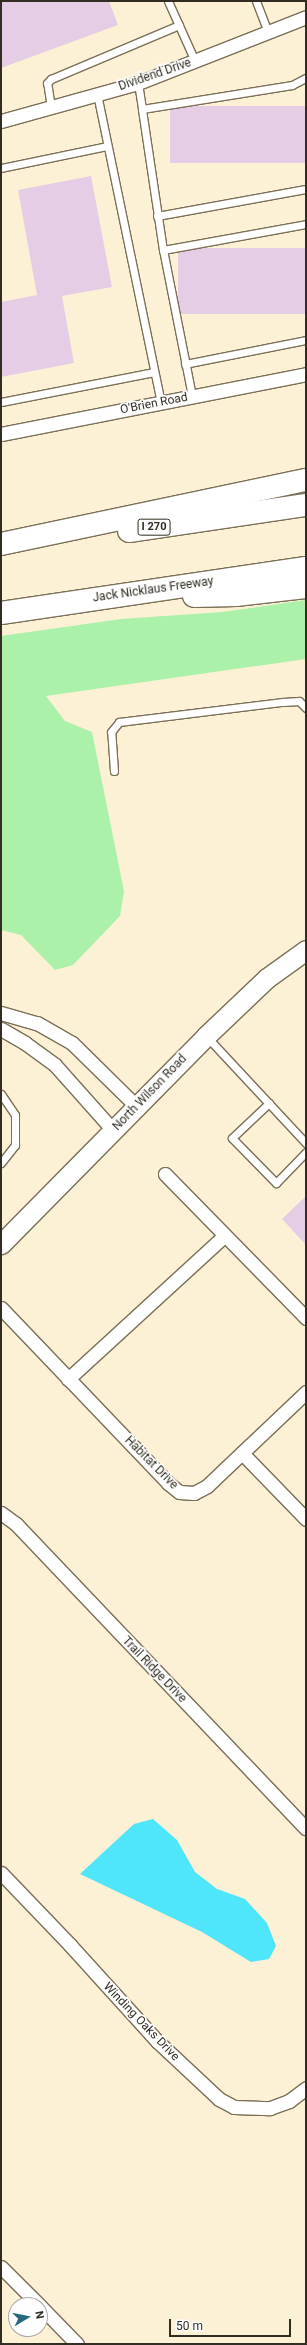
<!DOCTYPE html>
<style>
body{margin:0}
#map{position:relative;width:307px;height:2345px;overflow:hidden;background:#fcf1d4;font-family:Roboto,sans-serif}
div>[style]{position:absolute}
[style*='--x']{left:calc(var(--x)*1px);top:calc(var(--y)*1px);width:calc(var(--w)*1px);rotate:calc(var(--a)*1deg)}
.green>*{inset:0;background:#acf1aa}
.water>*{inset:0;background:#4fe5fa}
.building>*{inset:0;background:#e5cee5;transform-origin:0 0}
.roads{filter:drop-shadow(1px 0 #7a7057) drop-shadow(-1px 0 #7a7057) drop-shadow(0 1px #7a7057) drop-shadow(0 -1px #7a7057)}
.lane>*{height:7px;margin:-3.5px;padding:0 3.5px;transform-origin:3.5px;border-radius:3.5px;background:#fff}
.street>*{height:13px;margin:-6.5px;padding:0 6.5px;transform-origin:6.5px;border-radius:6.5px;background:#fff}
.secondary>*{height:19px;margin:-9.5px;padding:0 9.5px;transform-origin:9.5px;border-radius:9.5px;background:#fff}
.highway>*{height:22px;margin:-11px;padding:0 11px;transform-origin:11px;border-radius:11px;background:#fff}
span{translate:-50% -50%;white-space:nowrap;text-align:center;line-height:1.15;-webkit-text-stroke:3.5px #fefefe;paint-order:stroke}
.shield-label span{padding:1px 3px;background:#fefefe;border:1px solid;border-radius:3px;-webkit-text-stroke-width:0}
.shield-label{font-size:11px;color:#312d22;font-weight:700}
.street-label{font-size:12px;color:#312d22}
.frame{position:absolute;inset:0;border:2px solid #312d22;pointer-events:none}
.north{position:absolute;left:8px;top:2297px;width:40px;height:40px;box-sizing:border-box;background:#fefefe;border:1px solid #acaaa6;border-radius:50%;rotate:80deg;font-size:11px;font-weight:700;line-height:16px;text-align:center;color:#312d22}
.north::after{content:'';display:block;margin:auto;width:14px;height:18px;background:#286a7d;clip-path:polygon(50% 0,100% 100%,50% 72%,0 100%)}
.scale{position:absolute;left:169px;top:2319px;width:122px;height:18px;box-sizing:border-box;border:2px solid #312d22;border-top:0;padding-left:5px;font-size:12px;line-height:14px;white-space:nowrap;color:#312d22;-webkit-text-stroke:3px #fefefe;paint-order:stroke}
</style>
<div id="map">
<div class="green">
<i style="clip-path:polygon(306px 600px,306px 659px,46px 696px,65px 721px,92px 732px,124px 891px,120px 916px,73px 965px,55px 970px,21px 935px,1px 930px,1px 636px,121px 619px,222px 612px)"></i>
</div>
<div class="water">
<i style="clip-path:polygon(153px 1819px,177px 1840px,195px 1872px,217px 1889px,245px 1899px,267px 1923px,276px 1946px,269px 1959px,251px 1962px,202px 1932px,80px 1874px,134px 1824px)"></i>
</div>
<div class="building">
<i style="clip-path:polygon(1px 1px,109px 1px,118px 25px,1px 68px)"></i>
<i style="left:306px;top:106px;width:57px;height:136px;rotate:90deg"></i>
<i style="clip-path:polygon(91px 176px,112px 287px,62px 296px,74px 363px,1px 377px,1px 302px,37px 295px,18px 190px)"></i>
<i style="left:306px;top:248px;width:66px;height:128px;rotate:90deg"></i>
<i style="clip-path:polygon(306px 1196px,306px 1245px,282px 1219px)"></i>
</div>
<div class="roads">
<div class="lane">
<i style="--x:168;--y:1;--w:66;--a:65.8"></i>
<i style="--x:256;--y:1;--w:33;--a:69"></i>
<i style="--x:138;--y:83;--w:26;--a:81"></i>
<i style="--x:97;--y:94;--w:315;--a:78.3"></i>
<i style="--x:51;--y:107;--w:24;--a:-99"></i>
<i style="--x:47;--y:83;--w:6;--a:-45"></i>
<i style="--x:51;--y:79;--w:139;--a:-22.9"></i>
<i style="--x:1;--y:168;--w:108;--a:-11.7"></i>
<i style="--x:157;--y:216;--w:151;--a:-10.3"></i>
<i style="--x:163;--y:250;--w:145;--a:-10.3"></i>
<i style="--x:185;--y:364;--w:123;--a:-11.2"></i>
<i style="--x:192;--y:396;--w:149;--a:-101.2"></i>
<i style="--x:163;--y:250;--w:143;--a:-98.5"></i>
<i style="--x:142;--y:109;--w:152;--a:-9.1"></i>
<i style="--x:292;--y:85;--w:16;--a:-27"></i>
<i style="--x:1;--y:402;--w:156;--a:-11.1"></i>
<i style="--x:114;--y:771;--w:39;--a:-94"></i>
<i style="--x:111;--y:732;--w:13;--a:-51"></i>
<i style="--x:119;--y:722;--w:165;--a:-7"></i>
<i style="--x:283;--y:702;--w:16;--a:-4"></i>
<i style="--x:299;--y:701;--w:10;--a:45"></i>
<i style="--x:207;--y:1037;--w:145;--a:47"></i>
<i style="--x:1;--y:1094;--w:25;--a:56"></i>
<i style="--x:15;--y:1115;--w:30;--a:90"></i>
<i style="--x:15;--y:1145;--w:23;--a:128"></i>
<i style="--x:269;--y:1103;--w:51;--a:136.6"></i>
<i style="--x:232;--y:1138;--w:63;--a:45.6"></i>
<i style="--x:276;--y:1183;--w:43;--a:-45.9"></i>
</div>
<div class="street">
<i style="--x:1;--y:121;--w:142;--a:-15.5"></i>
<i style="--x:138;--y:83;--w:180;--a:-21.4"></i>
<i style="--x:1;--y:434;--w:311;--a:-11.1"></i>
<i style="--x:1;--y:1013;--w:37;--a:16"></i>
<i style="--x:37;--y:1023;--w:40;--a:29.7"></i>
<i style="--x:72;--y:1043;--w:90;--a:44.5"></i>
<i style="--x:1;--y:1029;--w:28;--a:30"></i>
<i style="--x:25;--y:1043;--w:37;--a:36"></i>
<i style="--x:55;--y:1065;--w:87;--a:48.3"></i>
<i style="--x:165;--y:1174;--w:202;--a:45.6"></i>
<i style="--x:1;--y:1308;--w:242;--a:46.3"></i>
<i style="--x:168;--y:1483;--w:14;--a:39"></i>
<i style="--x:179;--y:1492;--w:15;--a:4"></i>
<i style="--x:194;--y:1493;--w:15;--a:-28"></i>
<i style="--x:207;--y:1486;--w:137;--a:-43.5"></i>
<i style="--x:68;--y:1379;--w:212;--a:-42.5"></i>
<i style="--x:242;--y:1453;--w:92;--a:45.9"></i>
<i style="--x:1;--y:1513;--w:19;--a:36"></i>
<i style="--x:16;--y:1524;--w:420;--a:46.4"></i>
<i style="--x:1;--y:1873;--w:100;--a:46.2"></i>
<i style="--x:70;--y:1945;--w:130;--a:47.8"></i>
<i style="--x:157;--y:2041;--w:85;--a:43.1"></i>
<i style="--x:219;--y:2099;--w:17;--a:28"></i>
<i style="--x:234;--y:2107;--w:36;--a:2"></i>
<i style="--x:270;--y:2108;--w:20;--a:-20"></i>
<i style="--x:289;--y:2101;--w:21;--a:-37"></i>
<i style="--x:1;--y:2267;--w:54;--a:45"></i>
<i style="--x:40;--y:2306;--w:53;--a:45.8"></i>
</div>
<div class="secondary">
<i style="--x:1;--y:1244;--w:292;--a:-45.4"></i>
<i style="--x:206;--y:1036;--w:84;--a:-43.6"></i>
<i style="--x:267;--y:978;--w:48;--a:-35.7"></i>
</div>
<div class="highway">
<i style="--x:129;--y:531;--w:179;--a:-8.4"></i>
<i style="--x:1;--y:544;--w:312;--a:-11.9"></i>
<i style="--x:194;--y:596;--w:42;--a:-1.4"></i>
<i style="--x:236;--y:595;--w:70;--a:-6.5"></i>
<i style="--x:1;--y:613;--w:308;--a:-8.4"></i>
</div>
</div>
<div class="shield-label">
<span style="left:154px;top:527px">I 270</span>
</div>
<div class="street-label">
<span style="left:155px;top:75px;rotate:-19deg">Dividend Drive</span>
<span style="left:154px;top:404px;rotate:-11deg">O'Brien Road</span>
<span style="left:153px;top:590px;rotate:-8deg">Jack Nicklaus Freeway</span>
<span style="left:150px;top:1093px;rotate:-46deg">North Wilson Road</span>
<span style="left:151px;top:1463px;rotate:45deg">Habitat Drive</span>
<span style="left:154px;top:1670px;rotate:46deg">Trail Ridge Drive</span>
<span style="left:141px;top:2022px;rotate:46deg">Winding Oaks Drive</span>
</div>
<div class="frame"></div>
<div class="north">N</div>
<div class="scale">50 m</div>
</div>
